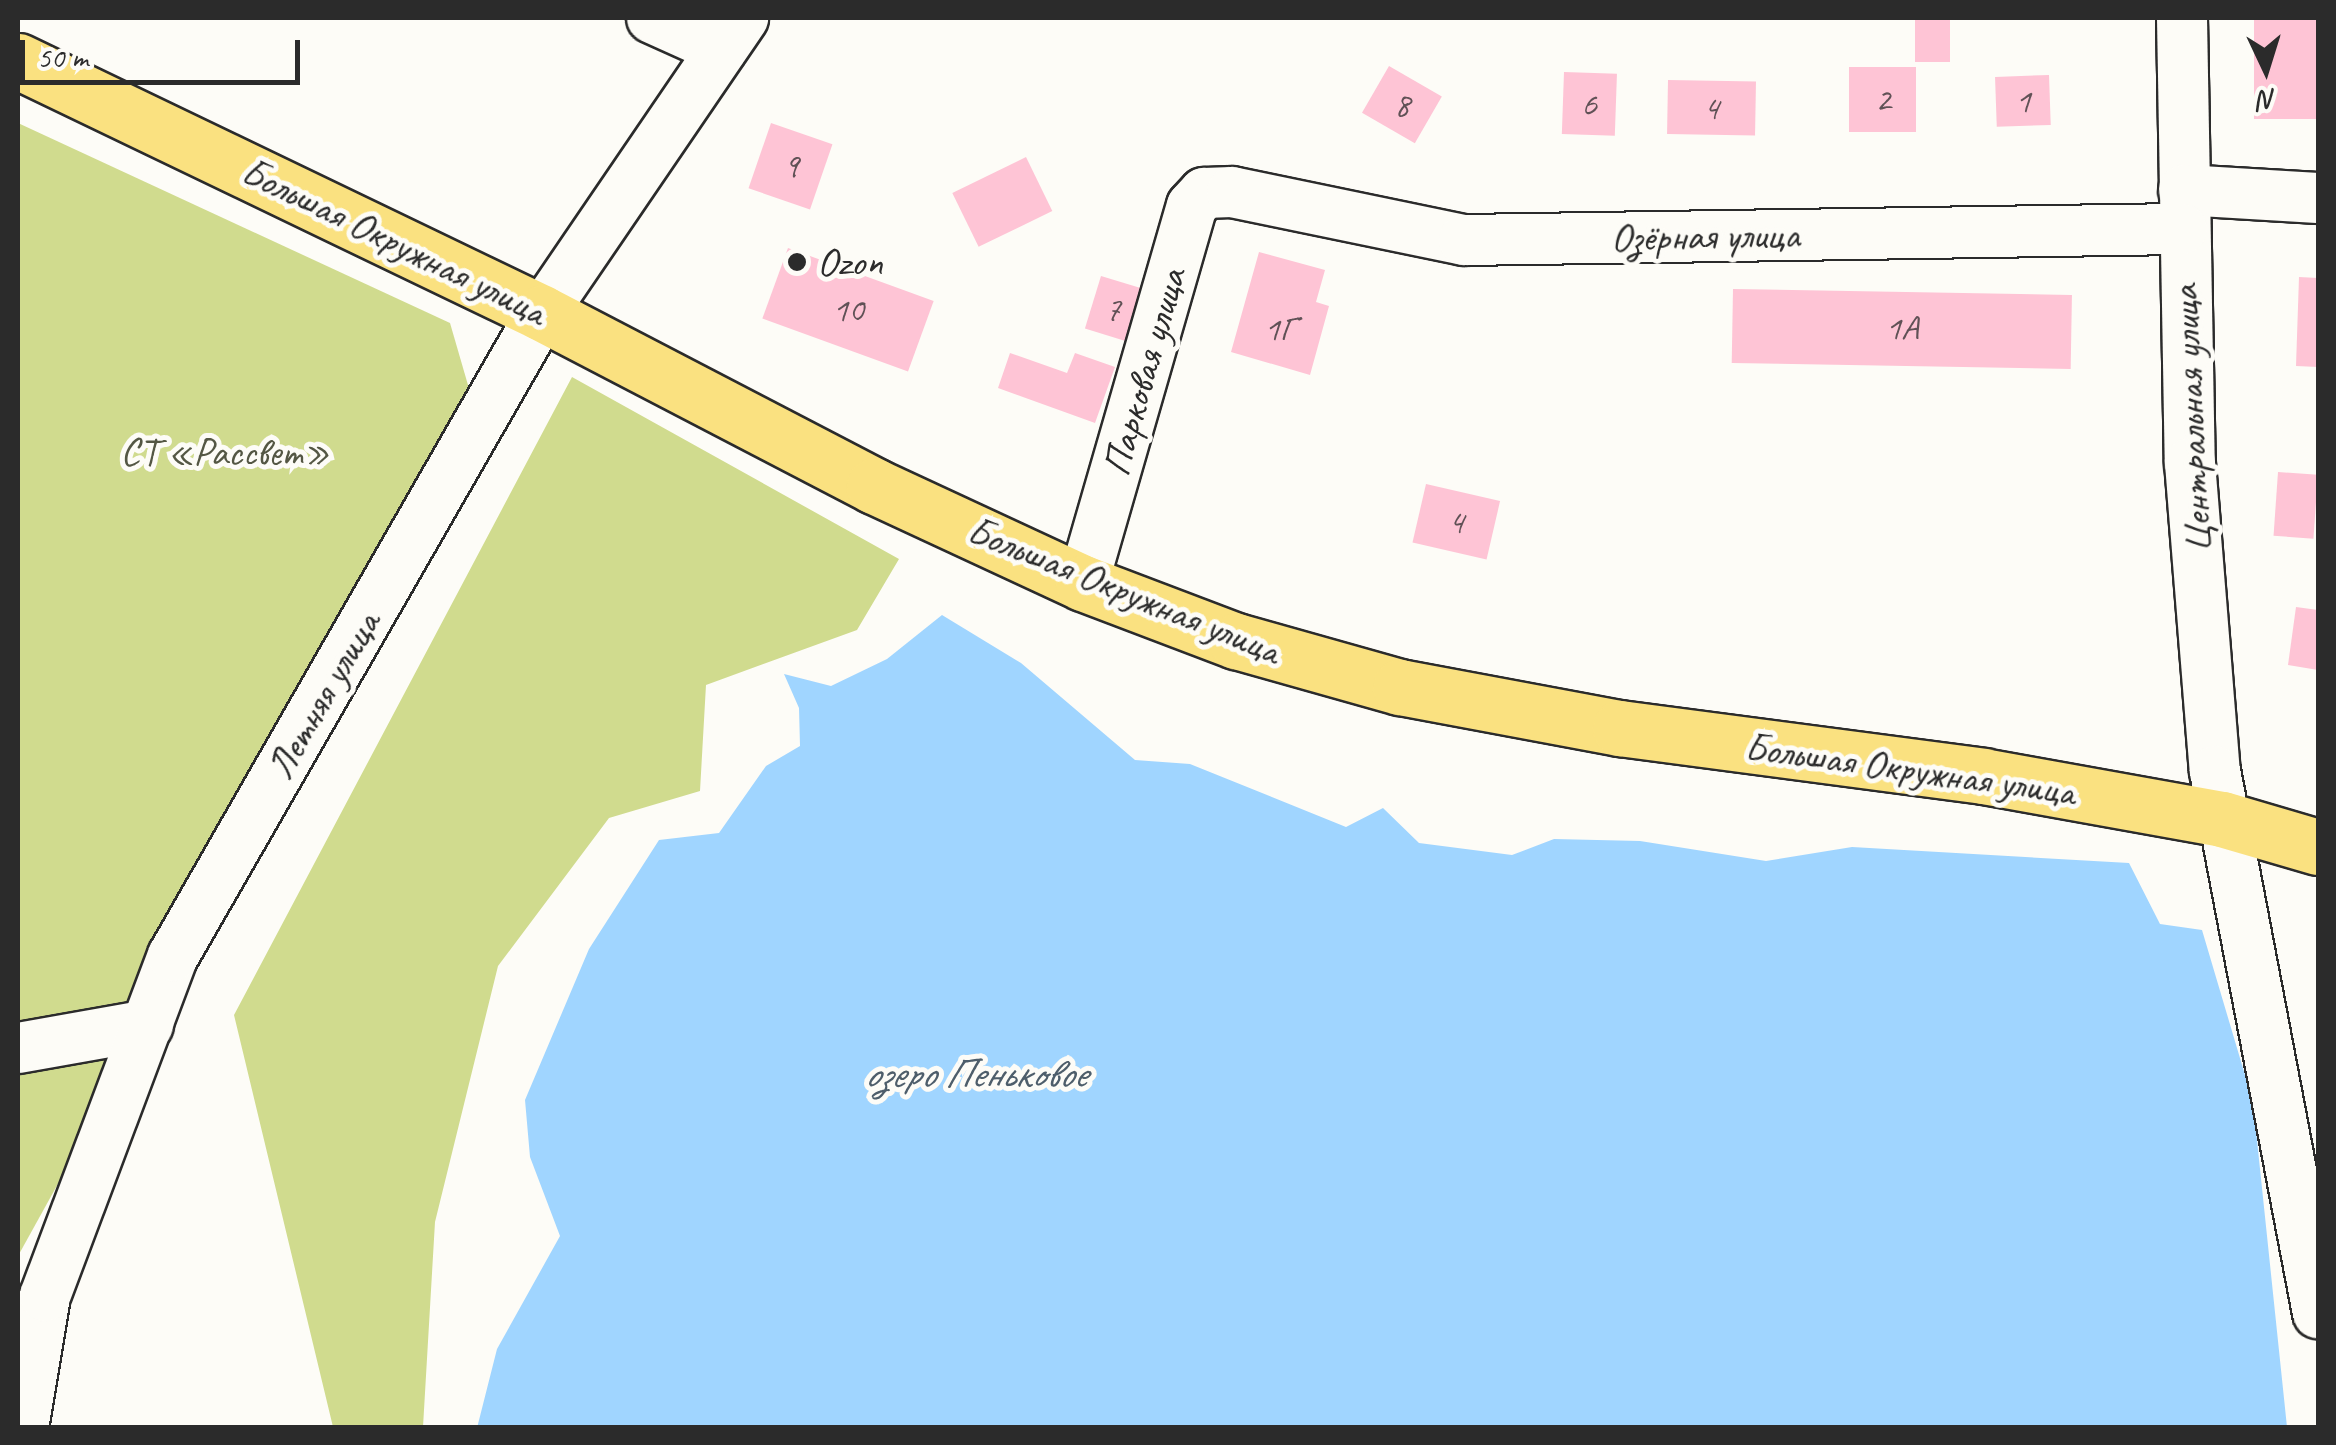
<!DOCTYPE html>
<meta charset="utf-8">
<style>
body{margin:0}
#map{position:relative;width:2336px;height:1445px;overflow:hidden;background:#fdfcf7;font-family:Caveat,sans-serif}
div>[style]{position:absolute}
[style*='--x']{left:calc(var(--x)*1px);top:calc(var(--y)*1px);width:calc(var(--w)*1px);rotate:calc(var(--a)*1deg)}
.green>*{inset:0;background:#d0db8e}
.water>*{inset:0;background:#a0d5ff}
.building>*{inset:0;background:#fec4d5;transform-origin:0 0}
.roads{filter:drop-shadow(2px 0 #2b2b2b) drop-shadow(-2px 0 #2b2b2b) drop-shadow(0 2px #2b2b2b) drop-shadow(0 -2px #2b2b2b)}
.minor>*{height:50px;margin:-25px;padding:0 25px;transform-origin:25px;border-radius:25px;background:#fdfcf7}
.major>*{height:55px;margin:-27.5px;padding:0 27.5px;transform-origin:27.5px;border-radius:27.5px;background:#fae180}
.dots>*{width:28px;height:28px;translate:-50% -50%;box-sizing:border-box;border:5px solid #fdfcf7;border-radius:50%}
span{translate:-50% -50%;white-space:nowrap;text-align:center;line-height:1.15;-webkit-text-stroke:10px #fdfcf7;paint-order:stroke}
.number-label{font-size:35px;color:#605156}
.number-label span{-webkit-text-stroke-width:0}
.street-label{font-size:40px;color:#2b2b2b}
.poi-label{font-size:40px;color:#2b2b2b}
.left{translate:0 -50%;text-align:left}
.park-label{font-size:40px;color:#545744}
.water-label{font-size:42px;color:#4e5e6b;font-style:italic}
.frame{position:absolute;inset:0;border:20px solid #2b2b2b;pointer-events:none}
.north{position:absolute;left:2216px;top:20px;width:100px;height:100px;-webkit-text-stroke:8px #fdfcf7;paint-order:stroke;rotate:176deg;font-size:28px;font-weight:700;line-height:40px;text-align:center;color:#2b2b2b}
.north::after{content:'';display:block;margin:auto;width:35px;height:45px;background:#2b2b2b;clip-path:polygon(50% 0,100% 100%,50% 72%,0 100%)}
.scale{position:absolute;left:20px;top:40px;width:280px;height:45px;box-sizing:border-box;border:5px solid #2b2b2b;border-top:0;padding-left:12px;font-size:30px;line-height:35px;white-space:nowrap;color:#2b2b2b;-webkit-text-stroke:8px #fdfcf7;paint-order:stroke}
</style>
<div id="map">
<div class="green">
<i style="clip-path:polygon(18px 123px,450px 323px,479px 423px,18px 1256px)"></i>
<i style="clip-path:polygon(572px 377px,899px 559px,857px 630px,706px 685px,700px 791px,609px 818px,498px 966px,435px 1222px,423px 1427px,333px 1427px,234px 1015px)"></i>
</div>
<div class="water">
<i style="clip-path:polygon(942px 615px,1021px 663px,1135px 760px,1190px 764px,1346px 827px,1383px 808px,1419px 843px,1512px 855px,1554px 839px,1640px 841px,1766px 861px,1852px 847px,2129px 863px,2160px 924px,2202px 930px,2253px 1102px,2287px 1427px,477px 1428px,497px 1349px,560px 1236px,530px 1157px,525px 1100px,589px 949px,659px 840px,719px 833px,766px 766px,800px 746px,799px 708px,784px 674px,831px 686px,887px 659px)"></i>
</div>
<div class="building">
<i style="left:1915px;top:18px;width:35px;height:44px"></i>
<i style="left:2254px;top:18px;width:64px;height:101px"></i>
<i style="left:1389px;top:66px;width:61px;height:54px;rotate:30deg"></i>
<i style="left:1849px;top:67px;width:67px;height:65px"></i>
<i style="left:1564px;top:72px;width:53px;height:62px;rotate:2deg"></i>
<i style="left:2049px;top:75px;width:50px;height:54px;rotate:88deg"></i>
<i style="left:1668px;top:80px;width:88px;height:54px;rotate:1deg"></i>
<i style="left:771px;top:123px;width:65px;height:69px;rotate:19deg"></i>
<i style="left:1026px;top:157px;width:60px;height:82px;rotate:64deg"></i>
<i style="left:788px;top:248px;width:155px;height:75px;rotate:20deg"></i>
<i style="clip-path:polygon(1259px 252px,1325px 270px,1316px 302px,1329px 306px,1310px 375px,1231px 352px)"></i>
<i style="left:1101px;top:276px;width:44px;height:55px;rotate:17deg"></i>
<i style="clip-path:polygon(2299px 277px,2318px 278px,2318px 367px,2296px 366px)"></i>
<i style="left:1733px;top:289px;width:339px;height:74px;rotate:1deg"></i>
<i style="clip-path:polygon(1010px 353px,1067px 373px,1075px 353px,1115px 367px,1095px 423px,998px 388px)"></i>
<i style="left:2278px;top:472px;width:40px;height:64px;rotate:4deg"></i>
<i style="left:1426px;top:484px;width:76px;height:60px;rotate:13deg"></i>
<i style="clip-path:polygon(2296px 607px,2318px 610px,2318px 670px,2288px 665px)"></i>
</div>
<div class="roads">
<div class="minor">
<i style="--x:652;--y:18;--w:76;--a:24.2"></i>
<i style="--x:2182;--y:18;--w:445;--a:89"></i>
<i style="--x:2190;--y:463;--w:309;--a:85.4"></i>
<i style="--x:2215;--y:771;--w:552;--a:79.24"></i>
<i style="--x:2184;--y:190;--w:134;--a:3.4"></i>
<i style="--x:1083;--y:583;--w:392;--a:-73.9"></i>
<i style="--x:1192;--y:206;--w:18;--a:-47"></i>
<i style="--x:1204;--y:193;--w:28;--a:-2"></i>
<i style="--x:1232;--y:192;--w:237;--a:11.7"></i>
<i style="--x:1464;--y:240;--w:718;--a:-0.88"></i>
<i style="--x:18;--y:1048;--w:132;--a:-10"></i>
<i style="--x:23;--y:1428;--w:134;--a:-80.5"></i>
<i style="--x:45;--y:1296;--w:363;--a:-69.4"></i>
<i style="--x:173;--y:956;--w:741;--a:-60.15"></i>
<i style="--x:542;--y:313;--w:357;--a:-55.7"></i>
</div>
<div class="major">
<i style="--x:18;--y:61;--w:581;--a:25.68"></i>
<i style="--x:542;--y:313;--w:374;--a:27.5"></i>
<i style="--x:874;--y:486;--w:230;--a:24.9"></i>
<i style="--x:1083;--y:583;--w:164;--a:20.8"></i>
<i style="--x:1236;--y:641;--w:170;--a:15.7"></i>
<i style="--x:1400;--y:687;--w:224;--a:10.6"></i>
<i style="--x:1620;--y:728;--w:366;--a:7.5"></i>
<i style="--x:1983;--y:776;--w:243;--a:10.2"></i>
<i style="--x:2222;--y:819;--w:100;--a:16.3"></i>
</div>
</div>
<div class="dots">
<i style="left:797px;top:262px;background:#2b2b2b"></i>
</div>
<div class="number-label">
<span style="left:1883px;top:99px">2</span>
<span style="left:2023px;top:101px">1</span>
<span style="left:1589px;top:104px">6</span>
<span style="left:1402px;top:105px">8</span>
<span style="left:1711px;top:108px">4</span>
<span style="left:791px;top:166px">9</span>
<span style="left:1113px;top:309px">7</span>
<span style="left:848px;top:310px">10</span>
<span style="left:1902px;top:328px">1А</span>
<span style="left:1280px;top:329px">1Г</span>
<span style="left:1456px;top:522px">4</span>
</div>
<div class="street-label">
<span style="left:1705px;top:236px;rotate:-1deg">Озёрная улица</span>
<span style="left:394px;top:241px;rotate:26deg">Большая Окружная улица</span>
<span style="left:1144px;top:372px;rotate:-74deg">Парковая улица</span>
<span style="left:2191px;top:419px;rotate:-93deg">Центральная улица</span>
<span style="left:1124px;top:590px;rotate:22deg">Большая Окружная улица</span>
<span style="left:323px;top:695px;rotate:-60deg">Летняя улица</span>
<span style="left:1910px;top:769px;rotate:8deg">Большая Окружная улица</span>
</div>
<div class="poi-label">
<span class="left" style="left:817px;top:262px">Ozon</span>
</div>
<div class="park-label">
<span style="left:225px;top:452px">СТ «Рассвет»</span>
</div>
<div class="water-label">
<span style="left:975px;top:1074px">озеро Пеньковое</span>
</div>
<div class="frame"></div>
<div class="north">N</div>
<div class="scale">50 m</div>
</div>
